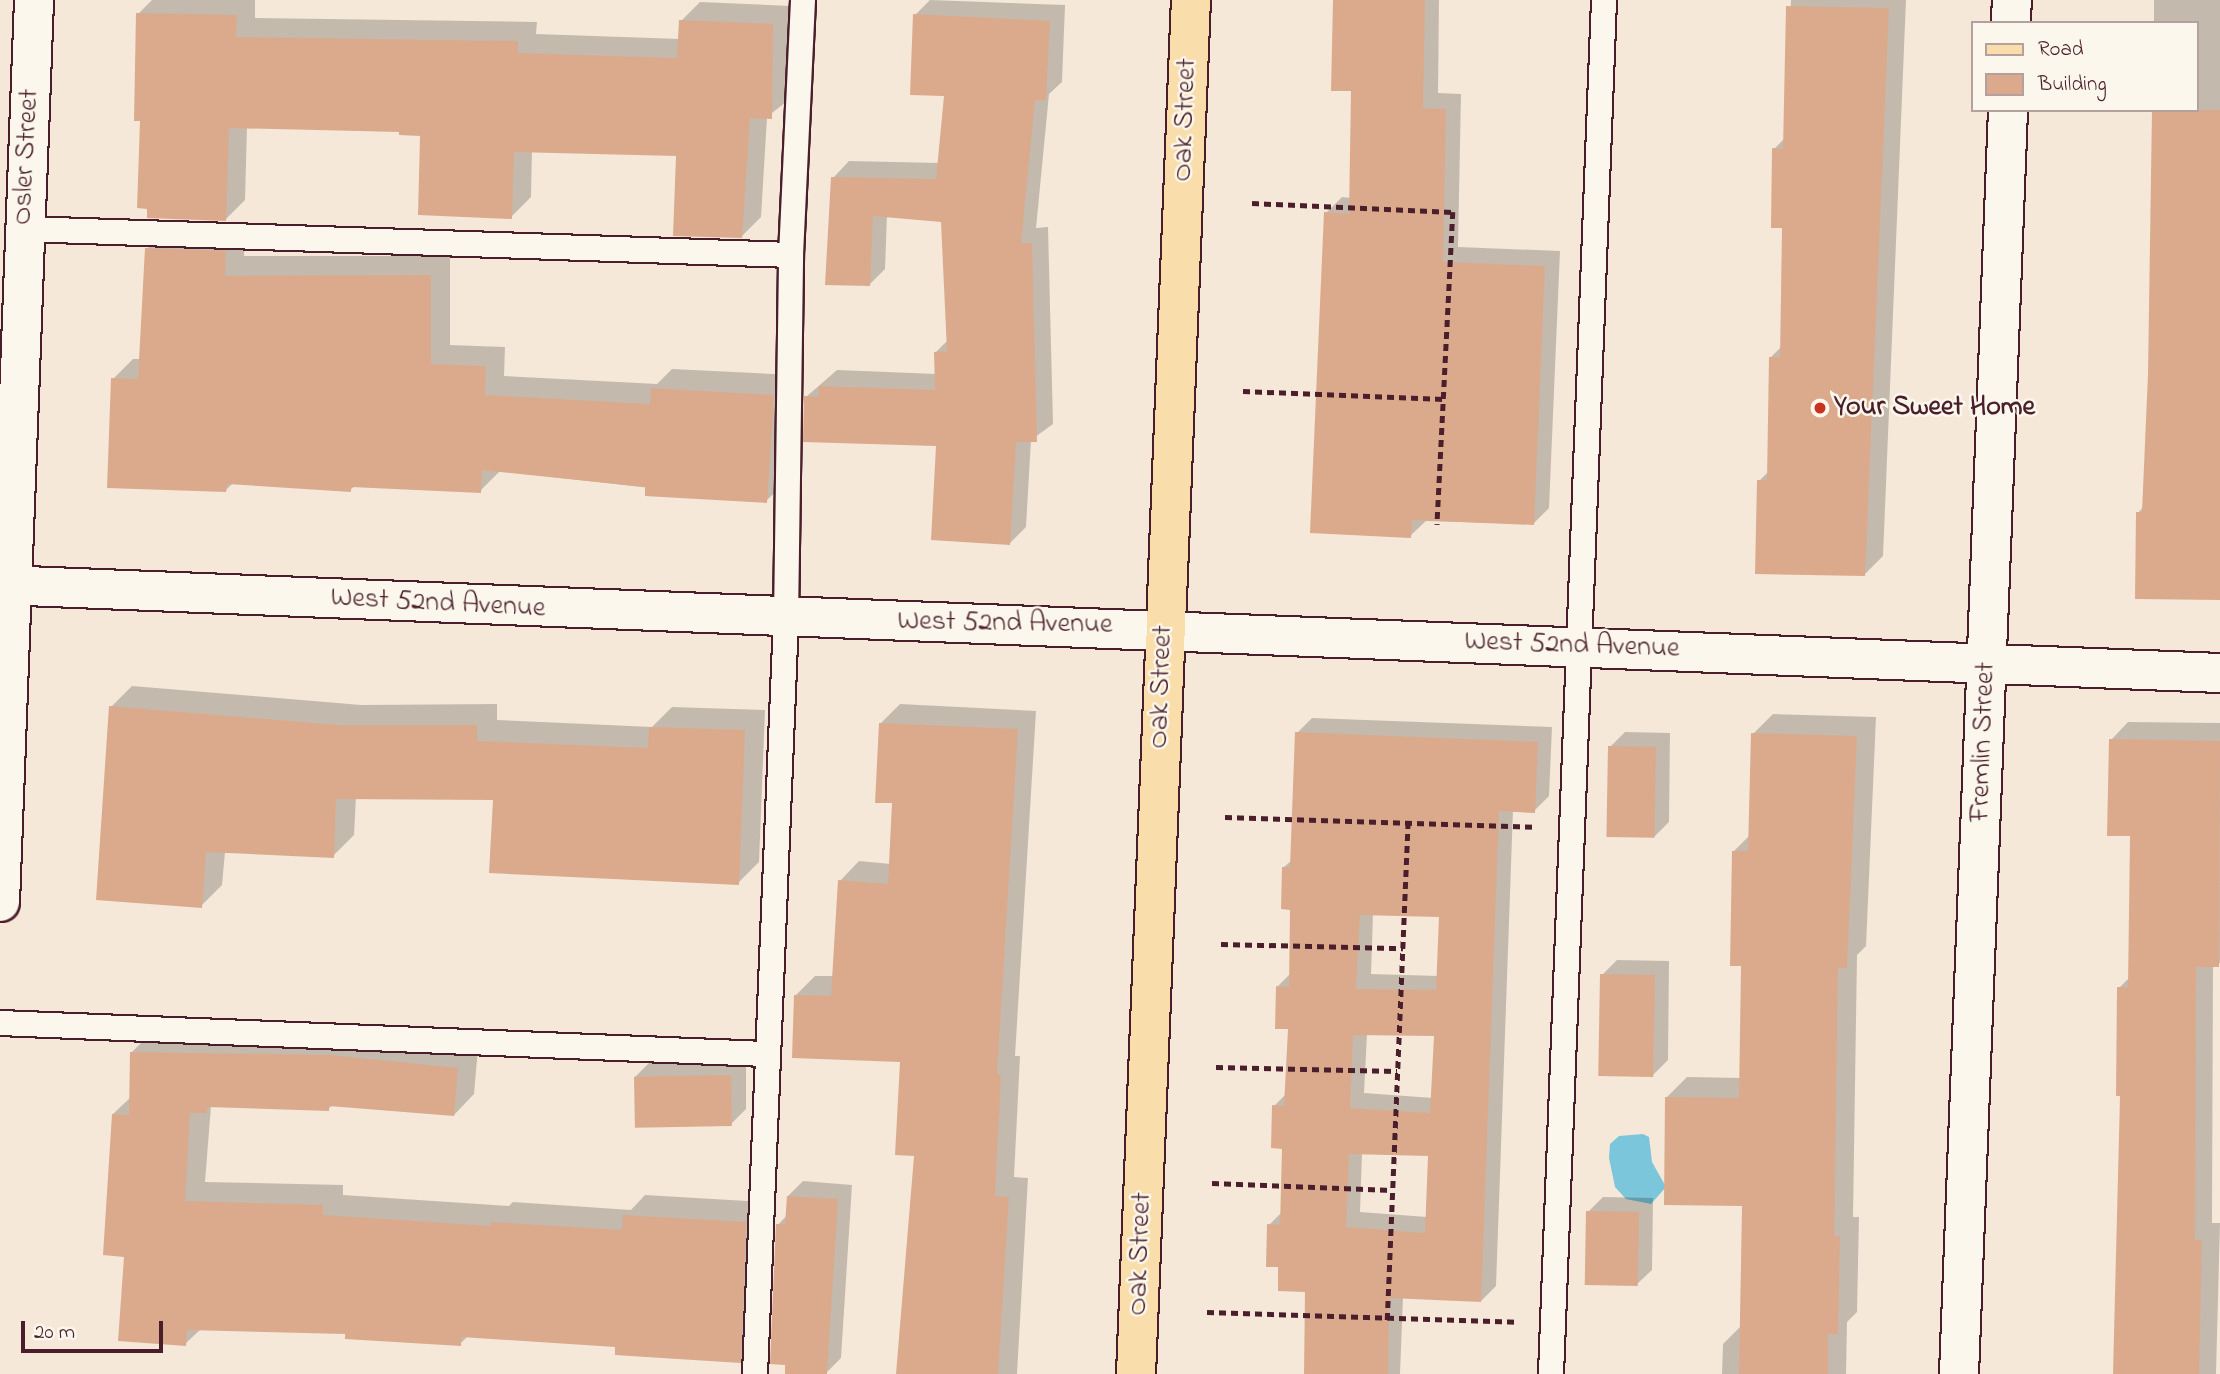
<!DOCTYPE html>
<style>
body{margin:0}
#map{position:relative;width:2220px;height:1374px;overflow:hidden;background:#f5e8d9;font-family:"Indie Flower",sans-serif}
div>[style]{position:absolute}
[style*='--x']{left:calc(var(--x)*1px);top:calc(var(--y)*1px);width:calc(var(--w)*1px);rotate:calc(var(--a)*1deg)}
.water>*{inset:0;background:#7bc6da}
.shadow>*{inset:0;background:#0003}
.building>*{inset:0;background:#dbaa8d;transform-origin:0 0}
.path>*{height:4.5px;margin-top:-2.25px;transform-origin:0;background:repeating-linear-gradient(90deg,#4a1f2b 0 7px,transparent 0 12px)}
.roads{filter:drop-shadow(2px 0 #4a1f2b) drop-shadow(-2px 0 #4a1f2b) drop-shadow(0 2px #4a1f2b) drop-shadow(0 -2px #4a1f2b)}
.service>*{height:24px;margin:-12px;padding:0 12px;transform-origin:12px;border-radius:12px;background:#fbf7ec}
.minor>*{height:38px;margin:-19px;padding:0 19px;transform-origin:19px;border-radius:19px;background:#fbf7ec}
.primary>*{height:38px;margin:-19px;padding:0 19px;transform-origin:19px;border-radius:19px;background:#f9ddab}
.dots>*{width:19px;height:19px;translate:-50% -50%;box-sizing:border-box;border:4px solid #fbf7ec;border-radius:50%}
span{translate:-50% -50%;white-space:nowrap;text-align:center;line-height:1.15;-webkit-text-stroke:5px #fbf7ec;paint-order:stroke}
.street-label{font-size:28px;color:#4a1f2b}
.poi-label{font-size:28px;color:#4a1f2b;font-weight:700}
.left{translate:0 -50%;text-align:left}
.legend{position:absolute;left:1971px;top:21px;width:228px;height:91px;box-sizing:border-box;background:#fbf7ec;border:2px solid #b4a19f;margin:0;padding:9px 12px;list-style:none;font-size:21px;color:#4a1f2b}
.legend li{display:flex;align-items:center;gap:14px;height:35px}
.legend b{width:35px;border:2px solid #b4a19f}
.scale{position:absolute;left:21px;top:1321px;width:142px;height:32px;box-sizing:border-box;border:4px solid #4a1f2b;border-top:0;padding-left:9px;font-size:21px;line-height:24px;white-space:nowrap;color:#4a1f2b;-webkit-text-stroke:5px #fbf7ec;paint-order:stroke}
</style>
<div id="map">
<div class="water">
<i style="clip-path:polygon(1643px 1134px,1649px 1137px,1652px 1162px,1666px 1187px,1651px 1204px,1626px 1199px,1615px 1187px,1609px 1158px,1610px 1144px,1619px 1136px)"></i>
</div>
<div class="shadow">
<i style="clip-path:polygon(152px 0,255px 0,255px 18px,537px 22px,536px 34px,680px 39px,681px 21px,700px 2px,791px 6px,791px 98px,767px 117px,761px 217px,741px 237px,678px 155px,532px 150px,531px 197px,511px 217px,422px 135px,401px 130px,247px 126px,245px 200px,226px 219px,142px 119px,138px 14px)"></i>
<i style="clip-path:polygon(930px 0,1065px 5px,1062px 82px,1049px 94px,1036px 228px,1048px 227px,1053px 424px,1031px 440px,1026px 527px,1010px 543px,937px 445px,806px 397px,837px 370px,936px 374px,936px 352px,948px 340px,942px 221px,887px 215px,885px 269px,869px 285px,833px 178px,849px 161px,939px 163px,946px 94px,915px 15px)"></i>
<i style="clip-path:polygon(1336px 0,1439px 0,1438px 93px,1461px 94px,1458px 247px,1560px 251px,1549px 508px,1533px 524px,1426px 521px,1410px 536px,1326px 213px,1342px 197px,1351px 198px,1352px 90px)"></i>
<i style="clip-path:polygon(1791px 0,1906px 0,1883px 556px,1865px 574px,1759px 481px,1769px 471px,1771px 357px,1782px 346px,1784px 227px,1774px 149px,1786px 137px)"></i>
<i style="clip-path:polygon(2154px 0,2220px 0,2220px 599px,2138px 513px,2144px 506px,2197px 110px,2197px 23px,2154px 23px)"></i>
<i style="clip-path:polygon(167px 229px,245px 232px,244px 256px,450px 256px,450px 345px,505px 347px,504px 376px,657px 384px,672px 369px,793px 375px,786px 482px,766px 501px,500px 471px,480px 491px,355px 486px,350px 490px,234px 482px,226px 490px,113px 379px,133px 359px,141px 359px,147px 249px)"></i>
<i style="clip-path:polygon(132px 686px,361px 705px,497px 704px,497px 720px,652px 727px,672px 707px,765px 710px,759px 862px,738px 883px,495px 798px,356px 797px,354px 835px,333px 856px,225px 852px,222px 885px,201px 906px,111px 707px)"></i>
<i style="clip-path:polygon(900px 704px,1036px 711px,1015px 1056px,1020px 1056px,1014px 1177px,1028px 1178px,1017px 1374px,897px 1374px,915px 1154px,902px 1060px,796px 995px,815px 976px,834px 976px,840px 881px,859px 861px,891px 864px,894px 802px,880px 724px)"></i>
<i style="clip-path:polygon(1773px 714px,1876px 717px,1866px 946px,1857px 955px,1853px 1217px,1859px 1217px,1857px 1312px,1847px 1322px,1846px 1374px,1722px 1374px,1723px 1344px,1741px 1326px,1743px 1204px,1667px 1097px,1687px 1077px,1741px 1078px,1743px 964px,1734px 851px,1750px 835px,1753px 734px)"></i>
<i style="clip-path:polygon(evenodd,1312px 718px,1552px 727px,1549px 796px,1534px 811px,1513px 810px,1496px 1286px,1481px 1301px,1403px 1297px,1400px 1374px,1306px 1374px,1307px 1290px,1280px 1266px,1269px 1225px,1282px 1212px,1283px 1147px,1274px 1106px,1287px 1093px,1289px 1027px,1278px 986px,1291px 973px,1292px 908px,1284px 867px,1292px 860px,1297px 733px,1312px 718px,1373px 914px,1441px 915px,1439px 976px,1371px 974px,1373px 914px,1312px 718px,1367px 1034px,1435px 1035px,1433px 1098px,1364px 1093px,1367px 1034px,1312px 718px,1362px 1153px,1430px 1154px,1427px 1217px,1360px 1212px,1362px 1153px)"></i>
<i style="clip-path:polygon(2128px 722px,2220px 723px,2220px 963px,2213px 965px,2212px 1223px,2220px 1223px,2216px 1374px,2114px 1374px,2122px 1094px,2119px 988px,2130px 977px,2132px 835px,2111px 740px)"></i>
<i style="clip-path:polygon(1625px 732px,1670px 733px,1669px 822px,1654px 837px,1610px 747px)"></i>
<i style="clip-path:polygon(1617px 960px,1669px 961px,1668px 1060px,1653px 1075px,1602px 975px)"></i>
<i style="clip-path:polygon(152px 1032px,478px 1048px,474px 1094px,454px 1115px,333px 1105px,328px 1109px,211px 1106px,205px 1182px,343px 1185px,343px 1195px,509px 1206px,513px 1202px,631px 1210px,645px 1195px,766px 1202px,760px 1340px,740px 1361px,617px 1345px,468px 1336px,460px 1344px,347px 1332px,201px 1329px,185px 1344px,126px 1255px,113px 1114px,131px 1097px,132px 1052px)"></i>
<i style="clip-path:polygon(746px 1061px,746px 1109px,731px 1124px,635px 1077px,650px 1062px)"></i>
<i style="clip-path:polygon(803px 1181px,852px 1185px,841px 1358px,826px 1373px,778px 1225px,787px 1215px,788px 1196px)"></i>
<i style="clip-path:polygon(1603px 1197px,1653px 1198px,1652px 1270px,1637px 1284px,1588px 1212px)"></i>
</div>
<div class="building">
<i style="clip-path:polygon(1333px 0,1425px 0,1423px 108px,1446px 109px,1443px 262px,1545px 266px,1534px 525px,1412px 520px,1411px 538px,1310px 533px,1324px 212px,1349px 214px,1351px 91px,1331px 91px)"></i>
<i style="clip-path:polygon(1786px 6px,1889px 8px,1865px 576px,1755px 574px,1757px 480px,1767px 480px,1769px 357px,1780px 357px,1782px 228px,1771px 228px,1772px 148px,1783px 149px)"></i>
<i style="clip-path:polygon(136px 13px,237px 15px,236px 37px,518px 41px,518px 53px,677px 58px,679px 20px,773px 24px,772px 119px,750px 118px,742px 238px,673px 236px,676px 156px,514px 152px,512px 219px,418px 215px,420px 136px,399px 135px,399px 132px,229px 128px,226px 221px,147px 218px,147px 209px,137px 208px,140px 121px,134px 121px)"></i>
<i style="clip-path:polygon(913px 14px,1050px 21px,1046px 100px,1035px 100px,1021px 243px,1032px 243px,1037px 442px,1016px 442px,1010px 545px,931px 540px,936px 446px,803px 442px,804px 396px,819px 397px,819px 386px,935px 390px,934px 352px,947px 351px,941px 222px,873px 216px,870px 286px,825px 285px,831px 177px,936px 179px,944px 96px,910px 95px)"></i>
<i style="clip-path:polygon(2152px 110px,2220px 110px,2220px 600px,2135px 599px,2136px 512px,2142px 512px,2148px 374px)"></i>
<i style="clip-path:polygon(145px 248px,226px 251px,225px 276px,431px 275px,431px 364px,486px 366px,485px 395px,650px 404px,651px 388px,774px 395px,767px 503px,645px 496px,645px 487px,482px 470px,481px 493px,351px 487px,351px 492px,227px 484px,226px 492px,107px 488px,111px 378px,138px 379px)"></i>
<i style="clip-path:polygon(109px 706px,339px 725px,477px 725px,477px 741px,648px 748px,649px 727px,745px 730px,739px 885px,489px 873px,493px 800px,336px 799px,334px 858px,206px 852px,202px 908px,96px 900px)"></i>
<i style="clip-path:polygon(879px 723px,1018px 729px,997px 1074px,1001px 1075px,995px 1196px,1009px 1197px,998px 1374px,896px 1374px,914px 1156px,895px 1155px,900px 1062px,792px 1058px,794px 995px,831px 996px,838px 880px,888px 884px,892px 803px,875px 803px)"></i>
<i style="clip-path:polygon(evenodd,1295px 732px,1538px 742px,1535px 813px,1499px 811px,1481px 1302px,1389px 1298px,1388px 1374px,1304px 1374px,1305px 1292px,1278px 1291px,1278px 1267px,1266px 1267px,1267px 1224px,1280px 1225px,1282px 1149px,1271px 1148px,1272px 1105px,1284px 1106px,1288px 1029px,1275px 1029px,1276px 986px,1289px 987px,1290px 910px,1281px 909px,1282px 867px,1290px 867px,1295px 732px,1360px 915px,1439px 917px,1436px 990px,1356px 989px,1360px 915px,1295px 732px,1353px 1035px,1434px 1036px,1430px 1113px,1350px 1108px,1353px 1035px,1295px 732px,1349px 1154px,1428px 1156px,1425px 1233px,1346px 1227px,1349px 1154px)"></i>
<i style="clip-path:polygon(1751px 733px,1857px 736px,1847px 968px,1838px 968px,1834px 1236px,1840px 1236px,1838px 1334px,1828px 1334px,1828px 1374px,1739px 1374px,1742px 1206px,1664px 1205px,1665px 1097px,1739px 1098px,1741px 966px,1730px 966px,1732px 851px,1748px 851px)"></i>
<i style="clip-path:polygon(2109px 739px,2220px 741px,2219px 967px,2196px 967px,2195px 1240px,2202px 1240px,2199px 1374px,2113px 1374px,2120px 1096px,2116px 1096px,2117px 987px,2128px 987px,2130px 836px,2107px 836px)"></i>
<i style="left:1608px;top:746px;width:48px;height:91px;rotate:1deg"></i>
<i style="left:1600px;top:974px;width:55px;height:102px;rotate:1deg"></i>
<i style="clip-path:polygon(130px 1052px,330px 1055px,458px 1068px,454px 1116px,329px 1106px,329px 1111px,207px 1107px,207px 1113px,190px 1113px,185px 1201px,323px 1205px,323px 1215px,491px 1226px,491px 1222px,622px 1230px,623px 1215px,746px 1222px,741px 1363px,615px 1355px,615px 1347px,461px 1337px,461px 1346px,345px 1339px,345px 1334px,187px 1330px,186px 1346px,118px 1341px,124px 1257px,103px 1255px,112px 1114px,129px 1115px)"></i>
<i style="left:731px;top:1075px;width:51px;height:97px;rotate:89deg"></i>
<i style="clip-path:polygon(787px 1196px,838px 1199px,827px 1374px,785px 1374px,785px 1365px,770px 1364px,776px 1224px,785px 1224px)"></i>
<i style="left:1586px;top:1211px;width:53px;height:74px;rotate:1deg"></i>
</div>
<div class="path">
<i style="--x:1252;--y:203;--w:201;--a:2.6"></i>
<i style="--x:1453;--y:212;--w:313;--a:92.9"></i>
<i style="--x:1243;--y:391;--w:201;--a:2.3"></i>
<i style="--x:1225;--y:817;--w:311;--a:1.8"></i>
<i style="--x:1221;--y:944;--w:182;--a:1.3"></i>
<i style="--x:1216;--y:1067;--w:181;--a:1.3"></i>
<i style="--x:1212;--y:1183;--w:180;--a:2.2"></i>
<i style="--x:1207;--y:1312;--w:310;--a:1.8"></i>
<i style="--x:1387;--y:1320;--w:497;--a:-87.6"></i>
</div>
<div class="roads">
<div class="service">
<i style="--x:24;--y:229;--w:767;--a:1.94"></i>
<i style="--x:0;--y:1023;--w:767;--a:2.32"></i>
<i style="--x:755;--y:1374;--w:755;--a:-87.65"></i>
<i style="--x:786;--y:620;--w:365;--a:-89.2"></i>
<i style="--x:791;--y:255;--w:255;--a:-87.3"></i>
<i style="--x:1551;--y:1374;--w:1375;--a:-87.79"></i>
</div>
<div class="minor">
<i style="--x:2011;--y:23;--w:23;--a:-88"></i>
<i style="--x:0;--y:585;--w:2222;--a:2.27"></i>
<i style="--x:0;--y:902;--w:903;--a:-87.84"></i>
<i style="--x:1959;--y:1374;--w:1265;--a:-87.78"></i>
</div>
<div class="primary">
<i style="--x:1136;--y:1374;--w:1375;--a:-87.71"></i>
</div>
</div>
<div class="dots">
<i style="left:1820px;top:408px;background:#c8321e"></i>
</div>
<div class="street-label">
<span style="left:1186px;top:120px;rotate:-88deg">Oak Street</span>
<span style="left:27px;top:157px;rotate:-87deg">Osler Street</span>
<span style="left:438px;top:604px;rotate:3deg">West 52nd Avenue</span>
<span style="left:1005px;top:624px;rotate:1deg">West 52nd Avenue</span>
<span style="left:1572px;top:646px;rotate:2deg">West 52nd Avenue</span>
<span style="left:1162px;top:687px;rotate:-88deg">Oak Street</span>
<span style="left:1984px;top:742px;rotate:-88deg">Fremlin Street</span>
<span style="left:1141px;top:1254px;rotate:-88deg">Oak Street</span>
</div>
<div class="poi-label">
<span class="left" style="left:1834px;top:408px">Your Sweet Home</span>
</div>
<ul class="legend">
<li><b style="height:9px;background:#f9ddab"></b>Road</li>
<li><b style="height:19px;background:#dbaa8d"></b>Building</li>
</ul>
<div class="scale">20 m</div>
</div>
